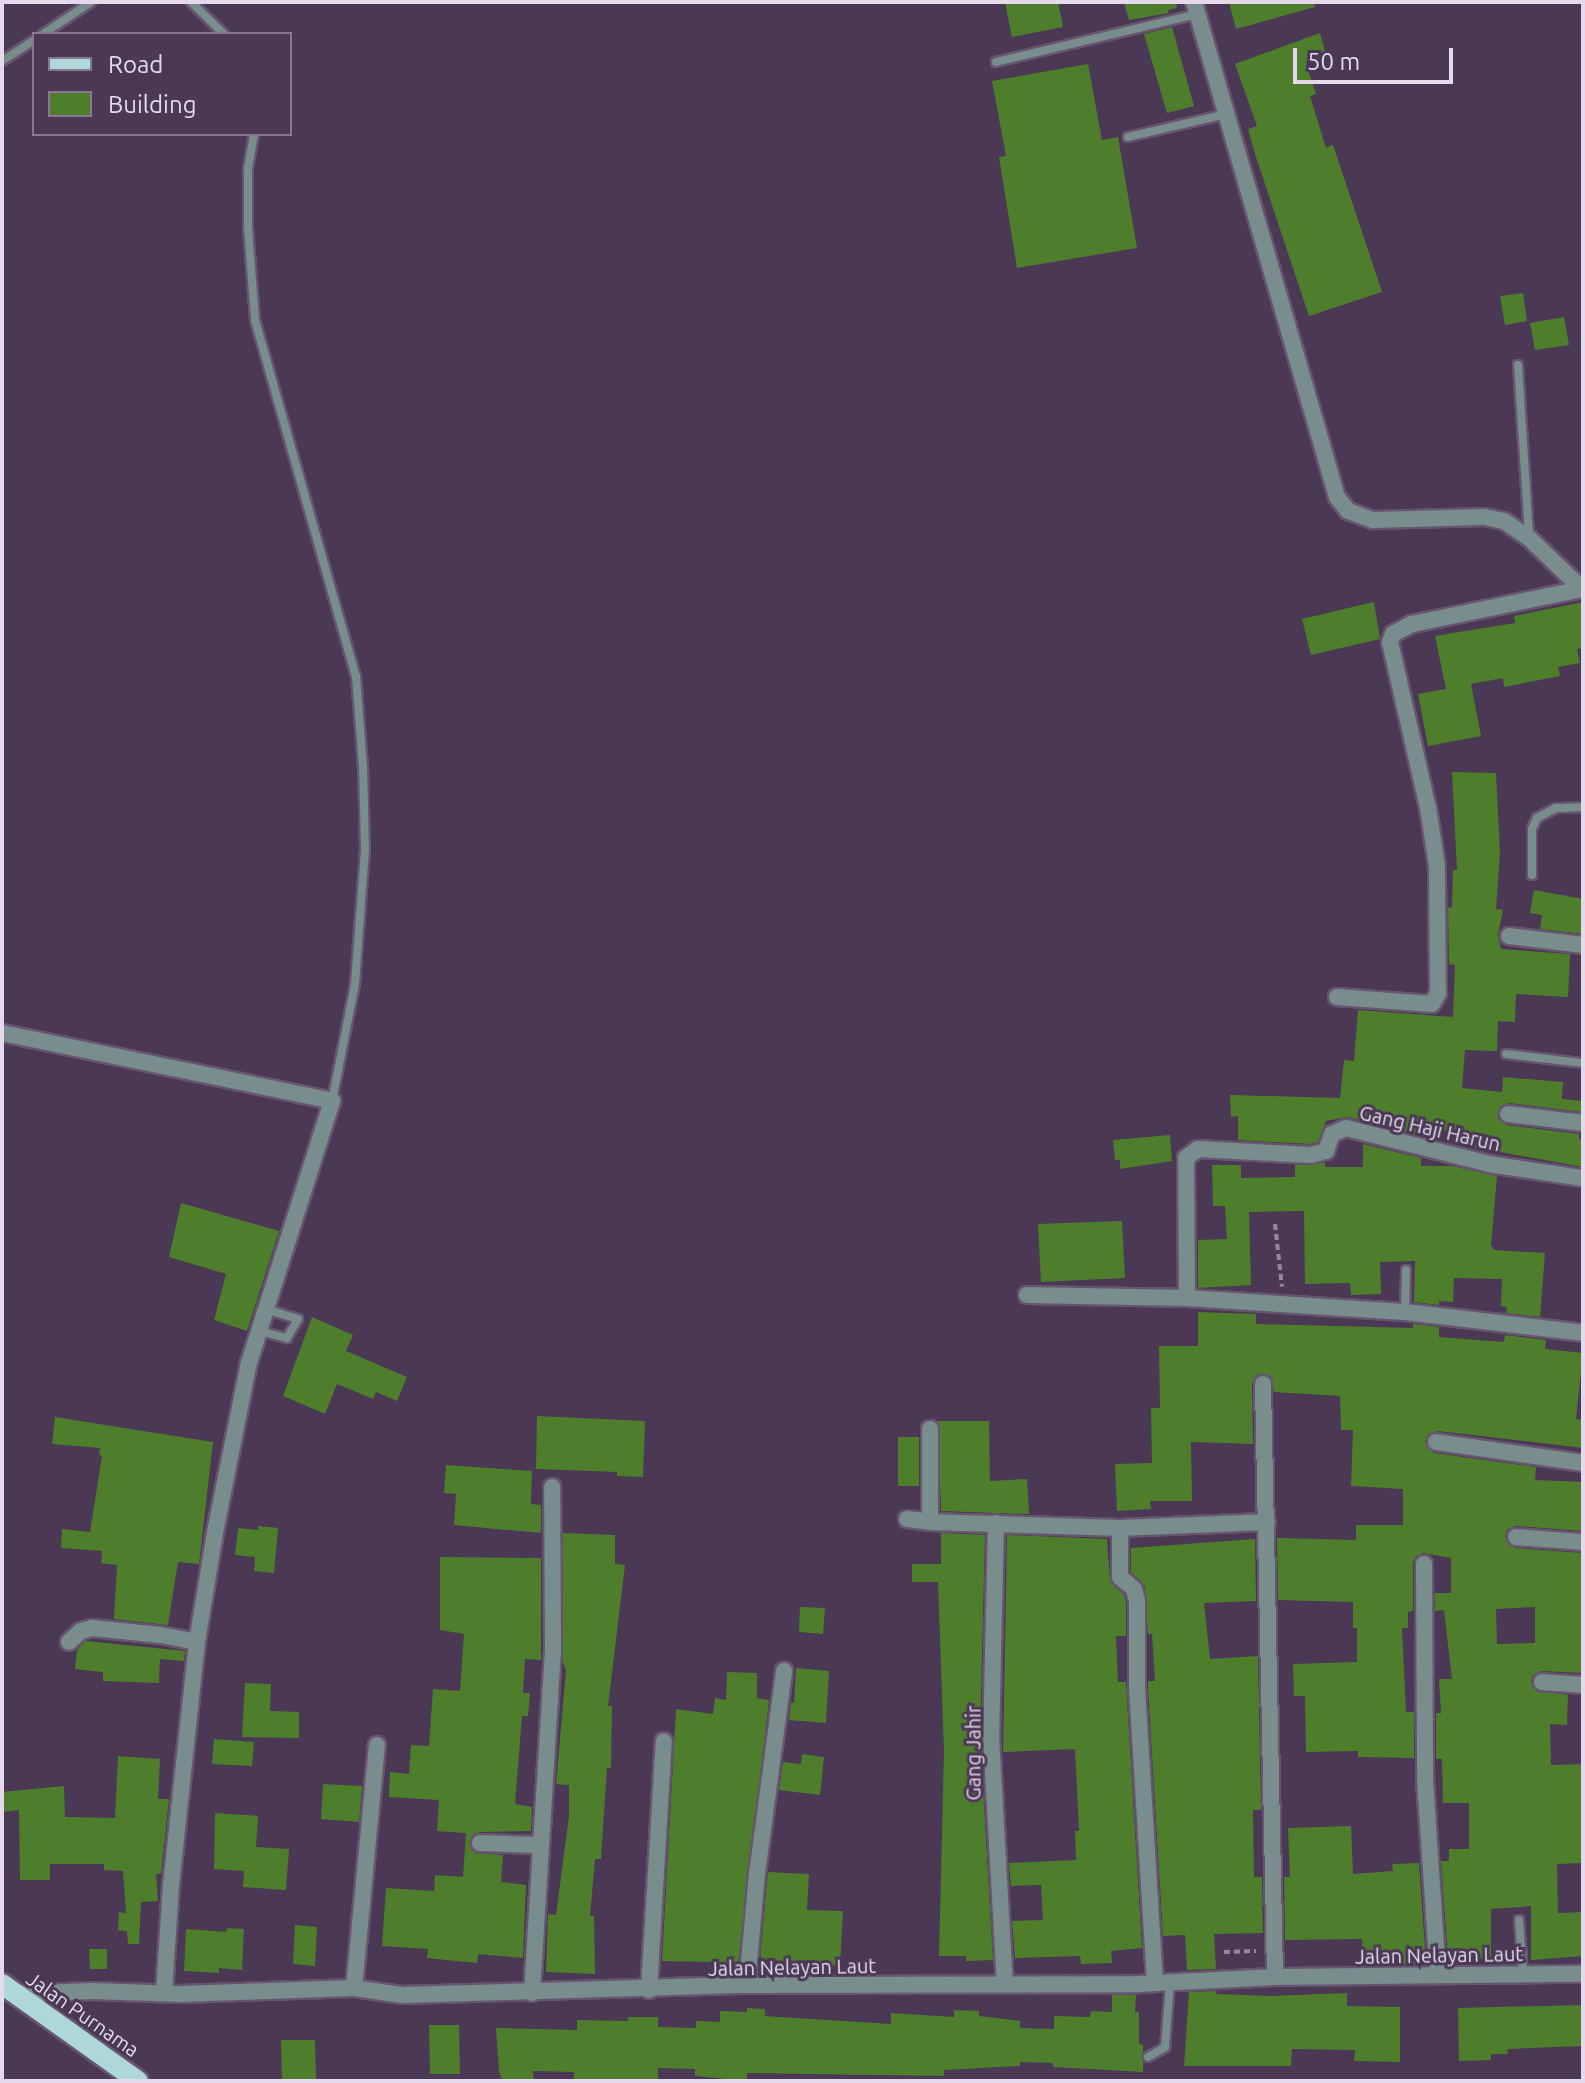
<!DOCTYPE html>
<style>
body{margin:0}
#map{position:relative;width:1585px;height:2083px;overflow:hidden;background:#4b3855;font-family:Ubuntu,sans-serif}
div>[style]{position:absolute}
.building>*{inset:0;background:#4e7e2b}
.path>*{height:4px;margin-top:-2px;transform-origin:0;background:repeating-linear-gradient(90deg,#96869e 0 6px,transparent 0 10px)}
.roads{filter:drop-shadow(2px 0 #675570) drop-shadow(-2px 0 #675570) drop-shadow(0 2px #675570) drop-shadow(0 -2px #675570)}
.service>*{height:8px;margin:-4px;padding:0 4px;transform-origin:4px;border-radius:4px;background:#788d8c}
.minor>*{height:16px;margin:-8px;padding:0 8px;transform-origin:8px;border-radius:8px;background:#788d8c}
.primary>*{height:20px;margin:-10px;padding:0 10px;transform-origin:10px;border-radius:10px;background:#add8d7}
span{translate:-50% -50%;white-space:nowrap;text-align:center;line-height:1.15;-webkit-text-stroke:6px #4b3855;paint-order:stroke}
.street-label{font-size:20px;color:#e5d9eb}
.frame{position:absolute;inset:0;border:4px solid #e5d9eb;pointer-events:none}
.legend{position:absolute;left:32px;top:32px;width:260px;height:104px;box-sizing:border-box;background:#4b3855;border:2px solid #897891;margin:0;padding:10px 14px;list-style:none;font-size:24px;color:#e5d9eb}
.legend li{display:flex;align-items:center;gap:16px;height:40px}
.legend b{width:40px;border:2px solid #897891}
.scale{position:absolute;left:1293px;top:48px;width:160px;height:36px;box-sizing:border-box;border:4px solid #e5d9eb;border-top:0;padding-left:10px;font-size:24px;line-height:28px;white-space:nowrap;color:#e5d9eb;-webkit-text-stroke:6px #4b3855;paint-order:stroke}
</style>
<div id="map">
<div class="building">
<div style="clip-path:polygon(1005px 2px,1058px 2px,1063px 27px,1012px 37px)"></div>
<div style="clip-path:polygon(1124px 2px,1176px 2px,1177px 8px,1168px 10px,1169px 13px,1129px 20px)"></div>
<div style="clip-path:polygon(1229px 2px,1314px 2px,1315px 7px,1236px 29px)"></div>
<div style="clip-path:polygon(1172px 27px,1194px 106px,1167px 113px,1144px 34px)"></div>
<div style="clip-path:polygon(1320px 33px,1327px 58px,1306px 64px,1316px 94px,1310px 96px,1326px 148px,1333px 145px,1382px 292px,1309px 316px,1255px 154px,1248px 129px,1257px 126px,1235px 64px)"></div>
<div style="clip-path:polygon(1088px 64px,1102px 140px,1118px 137px,1137px 248px,1017px 268px,999px 157px,1006px 156px,992px 81px)"></div>
<div style="clip-path:polygon(1523px 293px,1527px 321px,1505px 325px,1500px 296px)"></div>
<div style="clip-path:polygon(1564px 317px,1569px 345px,1535px 350px,1530px 323px)"></div>
<div style="clip-path:polygon(1374px 602px,1380px 639px,1311px 655px,1302px 619px)"></div>
<div style="clip-path:polygon(1583px 602px,1583px 648px,1577px 649px,1580px 663px,1558px 667px,1560px 676px,1504px 687px,1503px 678px,1471px 684px,1481px 736px,1428px 746px,1418px 694px,1446px 689px,1435px 636px,1515px 623px,1514px 616px)"></div>
<div style="clip-path:polygon(1452px 772px,1496px 773px,1500px 853px,1496px 909px,1503px 910px,1498px 935px,1501px 949px,1570px 954px,1568px 997px,1516px 994px,1515px 1022px,1498px 1021px,1497px 1051px,1465px 1050px,1462px 1088px,1502px 1092px,1503px 1077px,1563px 1082px,1562px 1099px,1583px 1101px,1582px 1112px,1509px 1103px,1500px 1107px,1498px 1118px,1507px 1125px,1579px 1134px,1579px 1139px,1583px 1140px,1583px 1167px,1456px 1144px,1457px 1132px,1423px 1128px,1423px 1136px,1348px 1117px,1326px 1121px,1318px 1142px,1310px 1144px,1238px 1140px,1238px 1116px,1231px 1117px,1230px 1095px,1340px 1098px,1344px 1060px,1354px 1061px,1358px 1010px,1453px 1017px,1455px 965px,1449px 964px,1448px 907px,1452px 908px,1453px 870px,1457px 870px)"></div>
<div style="clip-path:polygon(1534px 890px,1583px 899px,1583px 934px,1540px 929px,1542px 915px,1530px 913px)"></div>
<div style="clip-path:polygon(1170px 1135px,1172px 1161px,1120px 1169px,1120px 1160px,1115px 1160px,1113px 1140px)"></div>
<div style="clip-path:polygon(1363px 1144px,1421px 1158px,1421px 1166px,1452px 1166px,1497px 1176px,1491px 1245px,1494px 1250px,1545px 1253px,1540px 1317px,1506px 1313px,1507px 1307px,1501px 1306px,1502px 1279px,1454px 1278px,1453px 1302px,1439px 1301px,1439px 1305px,1414px 1302px,1415px 1261px,1380px 1262px,1381px 1294px,1351px 1295px,1350px 1283px,1305px 1284px,1304px 1211px,1249px 1212px,1251px 1285px,1198px 1288px,1198px 1240px,1227px 1239px,1225px 1206px,1213px 1206px,1212px 1165px,1241px 1165px,1241px 1178px,1295px 1177px,1295px 1165px,1325px 1163px,1325px 1167px,1363px 1167px)"></div>
<div style="clip-path:polygon(181px 1203px,279px 1231px,247px 1331px,214px 1320px,226px 1274px,169px 1257px)"></div>
<div style="clip-path:polygon(1122px 1221px,1125px 1278px,1041px 1282px,1038px 1224px)"></div>
<div style="clip-path:polygon(evenodd,1198px 1312px,1256px 1314px,1256px 1324px,1413px 1328px,1413px 1324px,1439px 1327px,1439px 1337px,1504px 1342px,1505px 1335px,1546px 1340px,1545px 1349px,1583px 1353px,1576px 1419px,1583px 1420px,1583px 1448px,1438px 1431px,1428px 1435px,1425px 1441px,1434px 1453px,1536px 1467px,1535px 1480px,1583px 1482px,1583px 1531px,1516px 1526px,1507px 1530px,1505px 1537px,1515px 1548px,1583px 1553px,1583px 1673px,1542px 1671px,1533px 1675px,1531px 1682px,1537px 1691px,1568px 1695px,1567px 1725px,1550px 1724px,1551px 1765px,1583px 1764px,1583px 1863px,1557px 1864px,1558px 1913px,1583px 1912px,1583px 1956px,1531px 1960px,1531px 1906px,1491px 1909px,1491px 1959px,1448px 1958px,1441px 1861px,1449px 1861px,1449px 1849px,1469px 1849px,1469px 1803px,1443px 1803px,1442px 1759px,1436px 1759px,1436px 1713px,1441px 1713px,1439px 1679px,1452px 1679px,1444px 1610px,1435px 1611px,1435px 1593px,1451px 1593px,1451px 1558px,1423px 1553px,1415px 1557px,1413px 1563px,1413px 1611px,1408px 1612px,1408px 1628px,1402px 1628px,1406px 1712px,1414px 1712px,1414px 1758px,1358px 1757px,1358px 1751px,1306px 1752px,1305px 1696px,1294px 1696px,1293px 1664px,1357px 1662px,1357px 1628px,1353px 1628px,1353px 1602px,1278px 1600px,1277px 1538px,1356px 1540px,1356px 1525px,1403px 1525px,1403px 1489px,1351px 1486px,1353px 1430px,1341px 1430px,1340px 1396px,1274px 1392px,1272px 1378px,1258px 1374px,1252px 1384px,1253px 1444px,1191px 1442px,1192px 1501px,1150px 1501px,1151px 1509px,1117px 1511px,1115px 1464px,1152px 1463px,1151px 1408px,1160px 1408px,1159px 1346px,1198px 1346px,1198px 1312px,1535px 1607px,1535px 1643px,1497px 1644px,1496px 1609px,1535px 1607px)"></div>
<div style="clip-path:polygon(312px 1317px,353px 1335px,346px 1351px,407px 1377px,397px 1401px,376px 1392px,373px 1399px,337px 1384px,325px 1414px,283px 1396px)"></div>
<div style="clip-path:polygon(537px 1416px,645px 1421px,643px 1477px,617px 1476px,617px 1472px,536px 1469px)"></div>
<div style="clip-path:polygon(55px 1417px,213px 1442px,199px 1564px,178px 1562px,168px 1625px,114px 1619px,117px 1565px,101px 1563px,102px 1551px,61px 1548px,62px 1529px,90px 1532px,102px 1456px,99px 1455px,100px 1448px,52px 1444px)"></div>
<div style="clip-path:polygon(938px 1421px,989px 1421px,990px 1481px,1027px 1479px,1029px 1514px,941px 1511px)"></div>
<div style="clip-path:polygon(898px 1437px,919px 1437px,919px 1486px,898px 1486px)"></div>
<div style="clip-path:polygon(446px 1465px,532px 1471px,531px 1504px,541px 1505px,541px 1533px,454px 1525px,456px 1494px,444px 1493px)"></div>
<div style="clip-path:polygon(258px 1526px,278px 1528px,274px 1573px,254px 1571px,255px 1557px,235px 1555px,238px 1528px,258px 1530px)"></div>
<div style="clip-path:polygon(563px 1533px,615px 1535px,615px 1564px,625px 1565px,608px 1706px,612px 1706px,611px 1768px,607px 1768px,601px 1859px,595px 1859px,590px 1916px,594px 1916px,595px 1974px,546px 1972px,548px 1914px,556px 1915px,569px 1816px,569px 1785px,556px 1784px,566px 1671px,563px 1662px)"></div>
<div style="clip-path:polygon(941px 1533px,985px 1535px,980px 1736px,993px 1960px,966px 1961px,966px 1956px,939px 1956px,944px 1751px,938px 1582px,912px 1582px,912px 1564px,941px 1564px)"></div>
<div style="clip-path:polygon(1007px 1535px,1107px 1539px,1110px 1581px,1124px 1595px,1126px 1602px,1126px 1636px,1116px 1636px,1118px 1682px,1126px 1682px,1142px 1948px,1111px 1951px,1112px 1963px,1081px 1964px,1080px 1956px,1015px 1958px,1012px 1921px,1043px 1920px,1041px 1885px,1011px 1886px,1009px 1863px,1076px 1860px,1075px 1831px,1079px 1831px,1075px 1749px,1003px 1752px)"></div>
<div style="clip-path:polygon(1255px 1539px,1256px 1601px,1204px 1603px,1210px 1659px,1258px 1656px,1261px 1810px,1253px 1810px,1254px 1877px,1262px 1877px,1263px 1933px,1214px 1934px,1216px 1969px,1187px 1970px,1185px 1935px,1163px 1936px,1148px 1688px,1148px 1681px,1155px 1681px,1152px 1634px,1148px 1634px,1145px 1586px,1131px 1572px,1131px 1548px)"></div>
<div style="clip-path:polygon(440px 1557px,541px 1558px,541px 1660px,525px 1659px,523px 1693px,530px 1693px,528px 1716px,522px 1716px,515px 1804px,532px 1807px,531px 1831px,480px 1832px,469px 1842px,475px 1853px,503px 1855px,501px 1882px,526px 1885px,523px 1958px,478px 1954px,477px 1963px,427px 1958px,428px 1949px,382px 1946px,386px 1888px,434px 1891px,435px 1875px,463px 1877px,466px 1833px,437px 1831px,439px 1800px,389px 1797px,390px 1772px,409px 1774px,411px 1745px,429px 1746px,433px 1689px,460px 1691px,464px 1634px,440px 1630px)"></div>
<div style="clip-path:polygon(800px 1607px,825px 1608px,823px 1634px,799px 1632px)"></div>
<div style="clip-path:polygon(86px 1641px,185px 1651px,184px 1661px,160px 1659px,159px 1683px,103px 1681px,103px 1672px,75px 1669px,77px 1650px)"></div>
<div style="clip-path:polygon(796px 1668px,829px 1671px,826px 1723px,789px 1720px,791px 1702px,794px 1703px)"></div>
<div style="clip-path:polygon(727px 1672px,757px 1673px,757px 1698px,769px 1700px,737px 1973px,712px 1970px,713px 1962px,662px 1961px,676px 1709px,713px 1714px,715px 1698px,726px 1700px)"></div>
<div style="clip-path:polygon(245px 1683px,271px 1684px,270px 1711px,299px 1712px,299px 1738px,242px 1737px)"></div>
<div style="clip-path:polygon(214px 1739px,254px 1742px,252px 1766px,212px 1764px)"></div>
<div style="clip-path:polygon(802px 1754px,824px 1757px,820px 1795px,779px 1790px,783px 1762px,801px 1764px)"></div>
<div style="clip-path:polygon(118px 1756px,160px 1759px,158px 1799px,169px 1799px,161px 1874px,156px 1874px,158px 1901px,141px 1902px,139px 1944px,128px 1944px,127px 1931px,118px 1930px,119px 1912px,126px 1913px,123px 1871px,104px 1870px,104px 1864px,50px 1864px,50px 1880px,20px 1880px,19px 1810px,2px 1812px,2px 1792px,64px 1786px,65px 1817px,115px 1818px)"></div>
<div style="clip-path:polygon(323px 1784px,362px 1786px,359px 1822px,321px 1819px)"></div>
<div style="clip-path:polygon(215px 1813px,258px 1816px,256px 1847px,289px 1849px,286px 1890px,243px 1887px,244px 1871px,214px 1869px)"></div>
<div style="clip-path:polygon(1351px 1826px,1353px 1874px,1393px 1871px,1392px 1864px,1419px 1863px,1426px 1963px,1400px 1965px,1399px 1956px,1363px 1959px,1362px 1939px,1285px 1940px,1284px 1877px,1290px 1877px,1288px 1828px)"></div>
<div style="clip-path:polygon(768px 1872px,809px 1874px,807px 1910px,843px 1911px,840px 1966px,760px 1959px)"></div>
<div style="clip-path:polygon(295px 1925px,317px 1927px,315px 1966px,293px 1964px)"></div>
<div style="clip-path:polygon(227px 1928px,244px 1929px,242px 1970px,219px 1968px,219px 1973px,184px 1971px,186px 1929px,226px 1932px)"></div>
<div style="clip-path:polygon(89px 1949px,107px 1949px,107px 1969px,90px 1969px)"></div>
<div style="clip-path:polygon(1217px 1991px,1216px 1994px,1271px 1996px,1347px 1993px,1347px 2006px,1400px 2007px,1400px 2062px,1354px 2061px,1355px 2050px,1292px 2049px,1291px 2066px,1184px 2066px,1189px 1992px)"></div>
<div style="clip-path:polygon(1112px 1995px,1136px 1995px,1135px 2012px,1139px 2012px,1139px 2044px,1143px 2045px,1143px 2072px,1053px 2067px,1053px 2063px,1020px 2062px,1020px 2066px,944px 2070px,944px 2076px,747px 2073px,747px 2081px,695px 2076px,695px 2069px,658px 2068px,658px 2081px,574px 2081px,574px 2072px,533px 2071px,534px 2081px,502px 2081px,499px 2071px,496px 2028px,577px 2030px,577px 2020px,628px 2021px,628px 2017px,658px 2017px,658px 2027px,696px 2028px,696px 2021px,720px 2022px,720px 2011px,747px 2012px,747px 2008px,765px 2009px,765px 2016px,891px 2024px,891px 2013px,954px 2017px,954px 2010px,979px 2011px,979px 2016px,1020px 2021px,1020px 2028px,1054px 2029px,1054px 2016px,1090px 2017px,1091px 2011px,1112px 2012px)"></div>
<div style="clip-path:polygon(1583px 2005px,1583px 2046px,1507px 2049px,1508px 2054px,1491px 2054px,1491px 2060px,1459px 2061px,1458px 2008px)"></div>
<div style="clip-path:polygon(429px 2025px,459px 2025px,460px 2074px,430px 2074px)"></div>
<div style="clip-path:polygon(281px 2040px,315px 2040px,316px 2079px,282px 2079px)"></div>
</div>
<div class="path">
<div style="left:1275px;top:1224px;width:63px;rotate:83.7deg"></div>
<div style="left:1224px;top:1952px;width:32px;rotate:-2deg"></div>
</div>
<div class="roads">
<div class="service">
<div style="left:191px;top:2px;width:46px;rotate:44.1deg"></div>
<div style="left:43px;top:34px;width:58px;rotate:-33.7deg"></div>
<div style="left:2px;top:61px;width:38px;rotate:-33deg"></div>
<div style="left:996px;top:62px;width:207px;rotate:-13.4deg"></div>
<div style="left:254px;top:134px;width:36px;rotate:100deg"></div>
<div style="left:248px;top:169px;width:59px;rotate:90deg"></div>
<div style="left:248px;top:228px;width:92px;rotate:85.6deg"></div>
<div style="left:255px;top:320px;width:370px;rotate:74.2deg"></div>
<div style="left:356px;top:676px;width:90px;rotate:85.6deg"></div>
<div style="left:363px;top:766px;width:84px;rotate:88.6deg"></div>
<div style="left:365px;top:850px;width:134px;rotate:94.3deg"></div>
<div style="left:355px;top:984px;width:119px;rotate:101.1deg"></div>
<div style="left:1128px;top:137px;width:101px;rotate:-13.2deg"></div>
<div style="left:1518px;top:365px;width:172px;rotate:86.3deg"></div>
<div style="left:1532px;top:875px;width:46px;rotate:-90deg"></div>
<div style="left:1532px;top:829px;width:12px;rotate:-66deg"></div>
<div style="left:1537px;top:818px;width:21px;rotate:-28deg"></div>
<div style="left:1556px;top:808px;width:27px;rotate:-2deg"></div>
<div style="left:1506px;top:1054px;width:78px;rotate:6.7deg"></div>
<div style="left:1405px;top:1311px;width:41px;rotate:-88.6deg"></div>
<div style="left:260px;top:1331px;width:28px;rotate:15deg"></div>
<div style="left:287px;top:1338px;width:22px;rotate:-60deg"></div>
<div style="left:298px;top:1319px;width:34px;rotate:-163deg"></div>
<div style="left:1519px;top:1920px;width:54px;rotate:85.8deg"></div>
<div style="left:1148px;top:2057px;width:20px;rotate:-30deg"></div>
<div style="left:1165px;top:2047px;width:63px;rotate:-85.5deg"></div>
</div>
<div class="minor">
<div style="left:1194px;top:2px;width:515px;rotate:73.89deg"></div>
<div style="left:1337px;top:497px;width:18px;rotate:52deg"></div>
<div style="left:1348px;top:511px;width:27px;rotate:20deg"></div>
<div style="left:1373px;top:520px;width:111px;rotate:-1.5deg"></div>
<div style="left:1484px;top:517px;width:20px;rotate:11deg"></div>
<div style="left:1504px;top:521px;width:30px;rotate:34deg"></div>
<div style="left:1529px;top:538px;width:74px;rotate:43.9deg"></div>
<div style="left:1509px;top:936px;width:75px;rotate:6.9deg"></div>
<div style="left:1337px;top:997px;width:95px;rotate:4.2deg"></div>
<div style="left:1432px;top:1004px;width:13px;rotate:-61deg"></div>
<div style="left:1438px;top:993px;width:127px;rotate:-90.5deg"></div>
<div style="left:1437px;top:866px;width:59px;rotate:-98.8deg"></div>
<div style="left:1428px;top:808px;width:170px;rotate:-102.9deg"></div>
<div style="left:1390px;top:642px;width:9px;rotate:-69deg"></div>
<div style="left:1393px;top:634px;width:21px;rotate:-28deg"></div>
<div style="left:1412px;top:624px;width:175px;rotate:-11.6deg"></div>
<div style="left:2px;top:1033px;width:337px;rotate:11.6deg"></div>
<div style="left:332px;top:1101px;width:274px;rotate:107.6deg"></div>
<div style="left:249px;top:1362px;width:168px;rotate:101.3deg"></div>
<div style="left:216px;top:1527px;width:117px;rotate:99.4deg"></div>
<div style="left:197px;top:1642px;width:244px;rotate:96.1deg"></div>
<div style="left:171px;top:1885px;width:107px;rotate:93.7deg"></div>
<div style="left:1508px;top:1114px;width:76px;rotate:6.8deg"></div>
<div style="left:1027px;top:1295px;width:160px;rotate:1.1deg"></div>
<div style="left:1187px;top:1298px;width:218px;rotate:3.7deg"></div>
<div style="left:1405px;top:1312px;width:179px;rotate:6.7deg"></div>
<div style="left:1187px;top:1298px;width:140px;rotate:-90.4deg"></div>
<div style="left:1186px;top:1158px;width:15px;rotate:-37deg"></div>
<div style="left:1198px;top:1149px;width:113px;rotate:3deg"></div>
<div style="left:1311px;top:1155px;width:16px;rotate:-15deg"></div>
<div style="left:1326px;top:1151px;width:18px;rotate:-71deg"></div>
<div style="left:1332px;top:1134px;width:15px;rotate:-23deg"></div>
<div style="left:1346px;top:1128px;width:147px;rotate:14.1deg"></div>
<div style="left:1489px;top:1164px;width:95px;rotate:8.5deg"></div>
<div style="left:1263px;top:1384px;width:593px;rotate:88.84deg"></div>
<div style="left:1436px;top:1442px;width:148px;rotate:8.1deg"></div>
<div style="left:907px;top:1519px;width:23px;rotate:7deg"></div>
<div style="left:930px;top:1522px;width:93px;rotate:-90deg"></div>
<div style="left:930px;top:1522px;width:190px;rotate:1.8deg"></div>
<div style="left:1120px;top:1528px;width:147px;rotate:-2.3deg"></div>
<div style="left:996px;top:1523px;width:213px;rotate:91.3deg"></div>
<div style="left:991px;top:1736px;width:247px;rotate:86.8deg"></div>
<div style="left:1120px;top:1528px;width:49px;rotate:90deg"></div>
<div style="left:1120px;top:1577px;width:18px;rotate:41deg"></div>
<div style="left:1134px;top:1589px;width:12px;rotate:76deg"></div>
<div style="left:1137px;top:1601px;width:87px;rotate:90deg"></div>
<div style="left:1137px;top:1688px;width:294px;rotate:86.5deg"></div>
<div style="left:1516px;top:1537px;width:67px;rotate:4.3deg"></div>
<div style="left:1424px;top:1564px;width:216px;rotate:89.7deg"></div>
<div style="left:1425px;top:1780px;width:195px;rotate:86.2deg"></div>
<div style="left:69px;top:1642px;width:16px;rotate:-43deg"></div>
<div style="left:81px;top:1631px;width:11px;rotate:-15deg"></div>
<div style="left:92px;top:1628px;width:69px;rotate:5.8deg"></div>
<div style="left:161px;top:1635px;width:37px;rotate:11deg"></div>
<div style="left:1542px;top:1682px;width:41px;rotate:4.2deg"></div>
<div style="left:480px;top:1843px;width:58px;rotate:2deg"></div>
<div style="left:747px;top:1985px;width:111px;rotate:-84.9deg"></div>
<div style="left:757px;top:1874px;width:205px;rotate:-82.4deg"></div>
<div style="left:354px;top:1988px;width:244px;rotate:-84.6deg"></div>
<div style="left:649px;top:1990px;width:249px;rotate:-86.6deg"></div>
<div style="left:532px;top:1993px;width:342px;rotate:-86.5deg"></div>
<div style="left:553px;top:1652px;width:165px;rotate:-90.3deg"></div>
<div style="left:12px;top:1994px;width:80px;rotate:-2.1deg"></div>
<div style="left:92px;top:1991px;width:89px;rotate:1.9deg"></div>
<div style="left:181px;top:1994px;width:173px;rotate:-2deg"></div>
<div style="left:354px;top:1988px;width:49px;rotate:8.3deg"></div>
<div style="left:402px;top:1995px;width:345px;rotate:-1.7deg"></div>
<div style="left:747px;top:1985px;width:391px;rotate:-0.1deg"></div>
<div style="left:1138px;top:1984px;width:137px;rotate:-2.9deg"></div>
<div style="left:1275px;top:1977px;width:308px;rotate:-0.6deg"></div>
</div>
<div class="primary">
<div style="left:2px;top:1984px;width:167px;rotate:35.5deg"></div>
</div>
</div>
<div class="street-label">
<span style="left:1430px;top:1128px;rotate:13deg">Gang Haji Harun</span>
<span style="left:973px;top:1753px;rotate:-90deg">Gang Jahir</span>
<span style="left:1439px;top:1955px;rotate:-1deg">Jalan Nelayan Laut</span>
<span style="left:792px;top:1967px;rotate:-1deg">Jalan Nelayan Laut</span>
<span style="left:83px;top:2014px;rotate:35deg">Jalan Purnama</span>
</div>
<div class="frame"></div>
<ul class="legend">
<li><b style="height:10px;background:#add8d7"></b>Road</li>
<li><b style="height:22px;background:#4e7e2b"></b>Building</li>
</ul>
<div class="scale">50 m</div>
</div>
